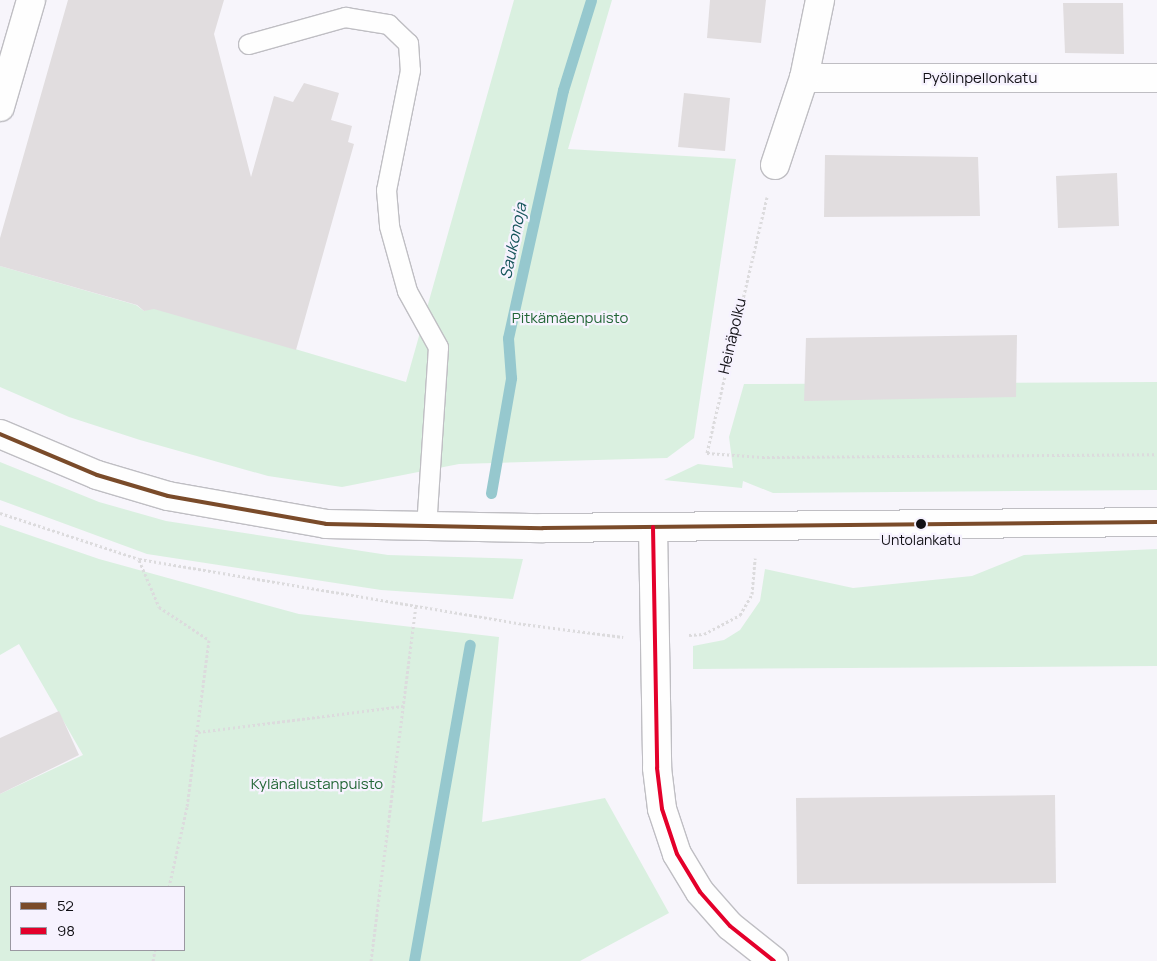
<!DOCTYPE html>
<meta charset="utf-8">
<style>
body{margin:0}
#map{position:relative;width:1157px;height:961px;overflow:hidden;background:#f7f5fb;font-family:Manrope,sans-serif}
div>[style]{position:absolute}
.green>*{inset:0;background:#daf0e0}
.stream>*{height:11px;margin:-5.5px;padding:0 5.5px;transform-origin:5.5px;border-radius:5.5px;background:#96c8ce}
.building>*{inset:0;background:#e1dddf}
.path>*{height:3px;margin-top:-1.5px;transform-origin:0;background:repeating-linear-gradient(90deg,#dcdbdd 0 2.5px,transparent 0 5px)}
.roads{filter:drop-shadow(1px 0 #bfbec3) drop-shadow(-1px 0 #bfbec3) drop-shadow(0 1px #bfbec3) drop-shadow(0 -1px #bfbec3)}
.service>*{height:19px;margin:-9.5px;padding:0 9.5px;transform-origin:9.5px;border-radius:9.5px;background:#fefefe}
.minor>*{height:28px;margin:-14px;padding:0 14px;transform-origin:14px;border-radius:14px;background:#fefefe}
.tertiary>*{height:28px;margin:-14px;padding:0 14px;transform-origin:14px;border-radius:14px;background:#fefefe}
.bus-1>*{height:4px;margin:-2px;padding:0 2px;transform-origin:2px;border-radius:2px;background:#7a4b2a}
.bus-2>*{height:4px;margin:-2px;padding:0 2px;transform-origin:2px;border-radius:2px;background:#e4002b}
.dots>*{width:14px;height:14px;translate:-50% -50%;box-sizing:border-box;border:2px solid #f6f2fe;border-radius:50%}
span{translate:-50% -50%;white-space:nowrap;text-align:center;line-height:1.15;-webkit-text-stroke:4.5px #f6f2fe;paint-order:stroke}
.bus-label{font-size:14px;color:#111015}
.street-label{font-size:15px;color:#111015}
.park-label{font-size:15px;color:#226636}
.water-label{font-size:16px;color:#16555a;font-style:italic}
.legend{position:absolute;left:10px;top:886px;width:175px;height:65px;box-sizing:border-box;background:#f6f2fe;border:1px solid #9a98a1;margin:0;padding:6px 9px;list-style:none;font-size:15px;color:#111015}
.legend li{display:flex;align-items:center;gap:10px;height:25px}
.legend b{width:25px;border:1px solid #9a98a1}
</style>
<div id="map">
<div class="green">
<div style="clip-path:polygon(514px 0,612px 0,568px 149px,736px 159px,694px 438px,667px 458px,459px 464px,342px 487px,268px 476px,140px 440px,69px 417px,0 387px,0 266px,136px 305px,144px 311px,154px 307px,406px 382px)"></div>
<div style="clip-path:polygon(1157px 382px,1157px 490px,773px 493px,743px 481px,742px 488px,664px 480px,698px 464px,733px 468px,729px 437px,744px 384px)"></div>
<div style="clip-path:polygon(0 462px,99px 502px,166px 521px,388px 555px,523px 559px,513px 599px,381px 590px,147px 554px,0 500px)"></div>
<div style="clip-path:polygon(evenodd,0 525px,99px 559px,299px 614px,499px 637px,482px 822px,605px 798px,669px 913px,580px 961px,0 961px,0 794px,83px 755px,19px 644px,0 655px,0 525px,11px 887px,184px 887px,184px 950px,11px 950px,11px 887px)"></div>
<div style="clip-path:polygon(1157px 549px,1157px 666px,693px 669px,693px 646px,724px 640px,740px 630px,760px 601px,765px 569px,853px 588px,972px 576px,1024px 555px)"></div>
</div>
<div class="stream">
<div style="left:491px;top:493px;width:117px;rotate:-80.1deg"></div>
<div style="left:511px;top:378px;width:40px;rotate:-94.3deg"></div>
<div style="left:508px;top:338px;width:254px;rotate:-77.5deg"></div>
<div style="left:563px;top:90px;width:94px;rotate:-72.7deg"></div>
<div style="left:414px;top:961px;width:321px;rotate:-80deg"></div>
</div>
<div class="building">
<div style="clip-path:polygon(68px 0,224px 0,214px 34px,251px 177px,274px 96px,293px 102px,304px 83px,339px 93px,331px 120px,352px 126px,348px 142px,354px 144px,296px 350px,154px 309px,144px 311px,137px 305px,0 266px,0 238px)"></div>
<div style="clip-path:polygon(710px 0,766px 0,761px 43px,707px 38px)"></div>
<div style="clip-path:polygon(1063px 3px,1123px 3px,1124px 54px,1065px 53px)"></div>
<div style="clip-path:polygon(684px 93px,730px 98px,725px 151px,678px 147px)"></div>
<div style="clip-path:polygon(825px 155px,978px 157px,980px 216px,824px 217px)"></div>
<div style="clip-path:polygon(1117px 173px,1119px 226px,1058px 228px,1056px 176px)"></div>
<div style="clip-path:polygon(1017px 335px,1016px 397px,804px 401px,806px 338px)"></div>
<div style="clip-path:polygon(59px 711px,79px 755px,0 794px,0 738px)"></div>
<div style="clip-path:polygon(1055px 795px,1056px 883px,797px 884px,796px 798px)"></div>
</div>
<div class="path">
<div style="left:767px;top:197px;width:263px;rotate:103.2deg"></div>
<div style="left:707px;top:453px;width:55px;rotate:4.2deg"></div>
<div style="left:762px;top:457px;width:395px;rotate:-0.4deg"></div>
<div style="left:0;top:513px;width:146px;rotate:18.3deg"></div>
<div style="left:139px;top:559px;width:389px;rotate:9.6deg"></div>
<div style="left:523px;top:624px;width:101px;rotate:7.4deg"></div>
<div style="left:139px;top:560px;width:51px;rotate:66.9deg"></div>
<div style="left:159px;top:607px;width:60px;rotate:33.4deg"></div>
<div style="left:209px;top:640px;width:168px;rotate:97.5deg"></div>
<div style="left:187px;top:807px;width:82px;rotate:102.7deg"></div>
<div style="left:689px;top:635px;width:15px;rotate:-4deg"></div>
<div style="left:704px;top:634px;width:41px;rotate:-27.8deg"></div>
<div style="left:740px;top:615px;width:24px;rotate:-60deg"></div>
<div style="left:752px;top:594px;width:36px;rotate:-85deg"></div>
<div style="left:198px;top:732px;width:207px;rotate:-7.2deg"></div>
<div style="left:153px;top:961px;width:11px;rotate:-80deg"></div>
<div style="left:371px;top:961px;width:358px;rotate:-82.8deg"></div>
</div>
<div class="roads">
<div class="service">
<div style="left:248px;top:44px;width:101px;rotate:-15.6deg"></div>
<div style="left:345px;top:17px;width:44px;rotate:9.2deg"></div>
<div style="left:388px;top:24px;width:28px;rotate:44deg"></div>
<div style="left:408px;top:43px;width:27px;rotate:86deg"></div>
<div style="left:410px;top:70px;width:122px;rotate:101.3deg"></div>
<div style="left:386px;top:190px;width:36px;rotate:85deg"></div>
<div style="left:389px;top:226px;width:67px;rotate:74.5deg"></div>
<div style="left:407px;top:291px;width:64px;rotate:61deg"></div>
<div style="left:438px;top:347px;width:181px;rotate:93.8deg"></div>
</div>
<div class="minor">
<div style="left:804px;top:78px;width:353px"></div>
<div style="left:0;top:107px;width:111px;rotate:-73.8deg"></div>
<div style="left:775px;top:165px;width:92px;rotate:-71.6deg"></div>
<div style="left:804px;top:78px;width:80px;rotate:-78.4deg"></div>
<div style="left:653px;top:527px;width:241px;rotate:89deg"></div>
<div style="left:657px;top:768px;width:41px;rotate:83deg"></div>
<div style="left:662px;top:809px;width:47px;rotate:71.6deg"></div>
<div style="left:677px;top:854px;width:44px;rotate:58.8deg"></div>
<div style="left:700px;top:892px;width:45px;rotate:48.6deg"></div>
<div style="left:730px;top:926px;width:56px;rotate:38.5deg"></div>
</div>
<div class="tertiary">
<div style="left:0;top:434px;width:105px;rotate:22.9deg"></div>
<div style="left:97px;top:475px;width:74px;rotate:16.5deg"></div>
<div style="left:168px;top:496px;width:160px;rotate:10deg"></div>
<div style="left:326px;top:524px;width:217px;rotate:1.1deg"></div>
<div style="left:543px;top:528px;width:614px;rotate:-0.56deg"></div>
</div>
</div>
<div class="bus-1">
<div style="left:0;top:434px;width:105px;rotate:22.9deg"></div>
<div style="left:97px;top:475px;width:74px;rotate:16.5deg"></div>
<div style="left:168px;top:496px;width:160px;rotate:10deg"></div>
<div style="left:326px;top:524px;width:217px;rotate:1.1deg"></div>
<div style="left:543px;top:528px;width:614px;rotate:-0.56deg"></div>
</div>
<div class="bus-2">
<div style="left:653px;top:527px;width:241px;rotate:89deg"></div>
<div style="left:657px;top:768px;width:41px;rotate:83deg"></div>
<div style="left:662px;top:809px;width:47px;rotate:71.6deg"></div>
<div style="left:677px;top:854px;width:44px;rotate:58.8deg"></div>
<div style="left:700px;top:892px;width:45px;rotate:48.6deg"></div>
<div style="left:730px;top:926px;width:56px;rotate:38.5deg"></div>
</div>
<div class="dots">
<div style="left:921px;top:524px;background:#111015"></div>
</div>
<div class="bus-label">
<span style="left:921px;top:540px">Untolankatu</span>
</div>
<div class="street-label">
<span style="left:980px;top:78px">Pyölinpellonkatu</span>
<span style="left:732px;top:336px;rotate:-77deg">Heinäpolku</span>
</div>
<div class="park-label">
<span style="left:570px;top:318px">Pitkämäenpuisto</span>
<span style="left:317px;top:784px">Kylänalustanpuisto</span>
</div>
<div class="water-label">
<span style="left:513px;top:241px;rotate:-78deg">Saukonoja</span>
</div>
<ul class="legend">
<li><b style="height:6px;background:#7a4b2a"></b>52</li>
<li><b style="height:6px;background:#e4002b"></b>98</li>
</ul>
</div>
